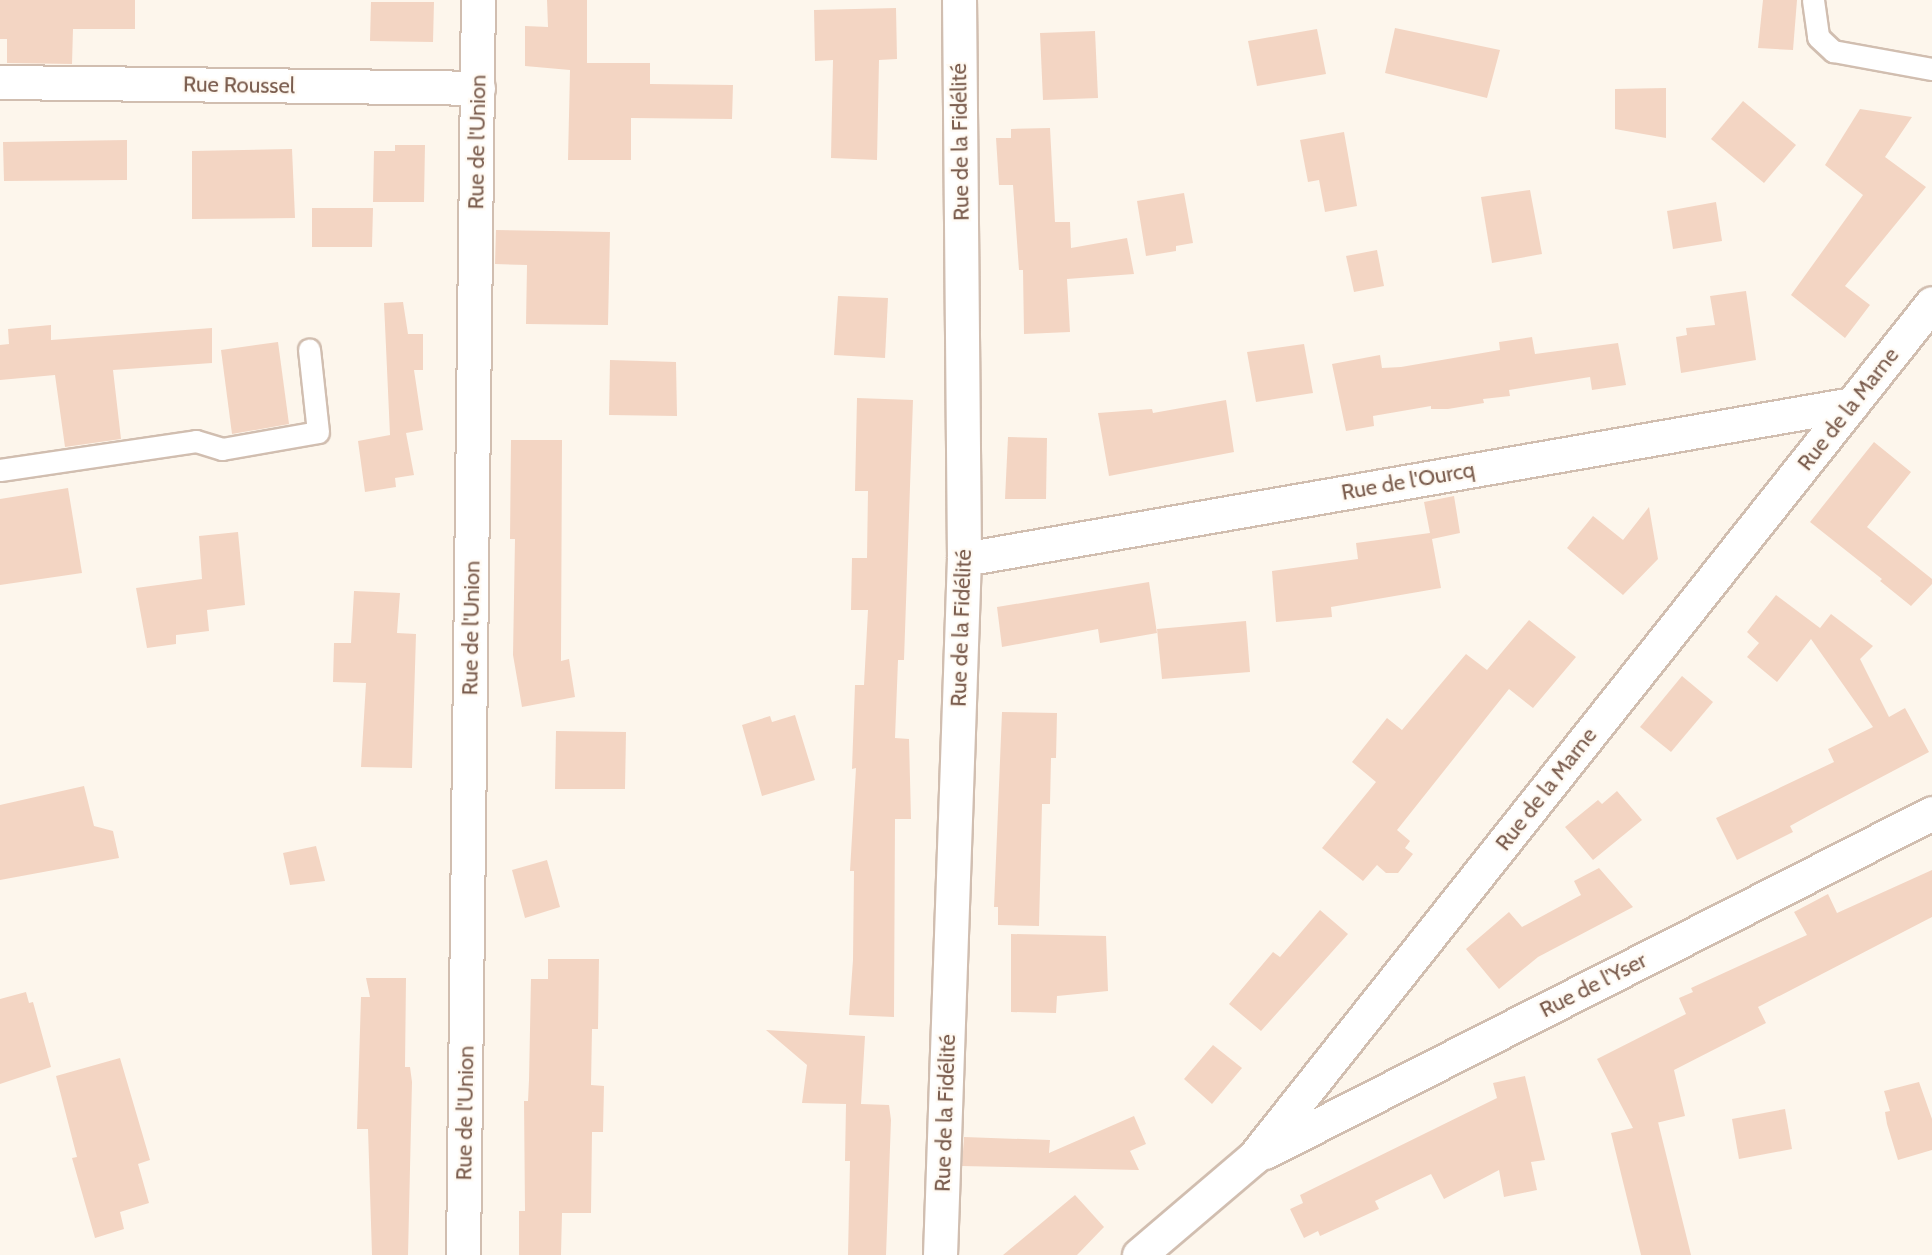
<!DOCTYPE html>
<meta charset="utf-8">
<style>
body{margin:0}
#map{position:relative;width:1932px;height:1255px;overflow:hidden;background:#fdf6ec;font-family:Cabin,sans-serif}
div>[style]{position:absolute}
.building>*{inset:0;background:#f3d5c3}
.roads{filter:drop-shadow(2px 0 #d1beb0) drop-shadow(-2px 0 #d1beb0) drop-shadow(0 2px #d1beb0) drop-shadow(0 -2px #d1beb0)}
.lane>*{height:21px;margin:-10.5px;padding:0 10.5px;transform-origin:10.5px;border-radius:10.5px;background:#fff}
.street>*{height:33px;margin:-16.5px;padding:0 16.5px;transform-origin:16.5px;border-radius:16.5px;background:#fff}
span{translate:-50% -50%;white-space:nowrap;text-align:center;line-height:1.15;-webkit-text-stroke:4.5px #fffaf3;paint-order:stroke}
.street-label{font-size:22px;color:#7a5c4d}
</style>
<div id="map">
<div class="building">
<div style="clip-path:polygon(0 0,135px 0,135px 29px,73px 29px,72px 64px,7px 63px,7px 39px,0 39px)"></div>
<div style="clip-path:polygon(547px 0,587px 0,587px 63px,650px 63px,650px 84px,733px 85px,732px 119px,631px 118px,631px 160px,568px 160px,570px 70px,525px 66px,525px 26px,548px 27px)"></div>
<div style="clip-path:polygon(1763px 0,1797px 0,1793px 50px,1758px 48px)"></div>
<div style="clip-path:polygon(371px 2px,434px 2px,433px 42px,370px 41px)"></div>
<div style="clip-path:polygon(896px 8px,897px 59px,879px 60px,877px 160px,831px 158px,833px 60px,815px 61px,814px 10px)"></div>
<div style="clip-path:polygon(1395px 28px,1500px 50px,1487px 98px,1385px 73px)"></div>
<div style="clip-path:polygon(1317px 29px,1326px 74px,1257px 86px,1248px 41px)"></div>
<div style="clip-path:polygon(1095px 31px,1098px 98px,1043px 100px,1040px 33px)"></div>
<div style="clip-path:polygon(1666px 88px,1666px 138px,1615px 129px,1615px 89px)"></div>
<div style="clip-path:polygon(1743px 101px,1796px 145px,1764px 183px,1711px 139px)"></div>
<div style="clip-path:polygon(1860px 109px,1912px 117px,1885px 157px,1926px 187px,1845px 286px,1870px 305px,1845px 338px,1791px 295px,1863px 195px,1825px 165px)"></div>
<div style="clip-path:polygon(1050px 128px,1055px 222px,1070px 222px,1071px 248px,1127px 238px,1134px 274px,1067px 279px,1070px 332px,1024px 334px,1023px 270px,1019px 270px,1013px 185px,999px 185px,996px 138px,1011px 138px,1011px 129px)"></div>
<div style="clip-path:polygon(1344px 132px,1357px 206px,1325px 212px,1319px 180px,1308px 182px,1300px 140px)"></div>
<div style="clip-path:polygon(127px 140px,127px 180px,4px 181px,3px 142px)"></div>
<div style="clip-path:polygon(395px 145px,425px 145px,424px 202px,373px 202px,374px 151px,395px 151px)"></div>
<div style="clip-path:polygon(292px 149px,295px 218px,192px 219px,192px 151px)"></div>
<div style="clip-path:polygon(1530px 190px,1542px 254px,1492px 263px,1481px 197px)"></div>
<div style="clip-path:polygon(1184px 193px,1193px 243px,1176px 246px,1176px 251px,1146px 256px,1137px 201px)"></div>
<div style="clip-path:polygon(1716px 202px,1722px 241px,1673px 249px,1667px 211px)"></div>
<div style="clip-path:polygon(312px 208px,373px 208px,372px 247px,312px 247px)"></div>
<div style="clip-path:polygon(496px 230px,610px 232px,608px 325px,526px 324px,527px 265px,495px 264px)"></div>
<div style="clip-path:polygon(1377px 250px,1384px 286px,1354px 292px,1346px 256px)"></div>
<div style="clip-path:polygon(1746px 291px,1756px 360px,1681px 373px,1676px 337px,1687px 335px,1686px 328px,1715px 325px,1710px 296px)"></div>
<div style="clip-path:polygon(838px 296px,888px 298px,885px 358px,834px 355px)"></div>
<div style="clip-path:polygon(403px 302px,408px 334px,423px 334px,423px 370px,414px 370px,423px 430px,406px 433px,414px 475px,395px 478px,396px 487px,365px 492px,358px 441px,390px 435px,384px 303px)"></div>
<div style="clip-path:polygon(51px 325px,51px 340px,212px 328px,212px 363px,113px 370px,121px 439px,65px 447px,55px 375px,0 380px,0 345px,9px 344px,8px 329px)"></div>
<div style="clip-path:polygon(1532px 337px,1535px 354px,1618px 343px,1626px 385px,1592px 390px,1590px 377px,1509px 390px,1510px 396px,1483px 399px,1484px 403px,1448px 409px,1431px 409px,1431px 406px,1373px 416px,1374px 426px,1346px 431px,1332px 364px,1380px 355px,1382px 368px,1401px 367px,1500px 350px,1499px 342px)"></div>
<div style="clip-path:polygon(278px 342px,289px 424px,232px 434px,221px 350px)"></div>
<div style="clip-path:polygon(1304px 344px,1313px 393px,1256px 402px,1247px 352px)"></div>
<div style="clip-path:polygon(610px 360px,676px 362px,677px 416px,609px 415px)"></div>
<div style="clip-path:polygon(857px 398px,913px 400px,904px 660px,898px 660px,895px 738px,909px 739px,911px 819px,895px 819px,894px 1017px,849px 1015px,853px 960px,854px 871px,850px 871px,856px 768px,852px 769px,855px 685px,864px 685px,868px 610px,851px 610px,852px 558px,867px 558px,868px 491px,855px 491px)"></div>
<div style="clip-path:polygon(1226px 400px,1234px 452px,1109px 476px,1098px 413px,1152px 409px,1153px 413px)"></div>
<div style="clip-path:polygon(1008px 437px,1047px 438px,1046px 499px,1005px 499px)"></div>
<div style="clip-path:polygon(511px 440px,562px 440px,561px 661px,569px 659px,575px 697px,522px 707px,513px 655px,515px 539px,510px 539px)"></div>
<div style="clip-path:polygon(1874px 442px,1911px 472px,1867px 527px,1932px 579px,1932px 584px,1911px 606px,1880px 581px,1882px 579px,1810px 522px)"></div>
<div style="clip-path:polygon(68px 488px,82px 573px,0 585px,0 499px)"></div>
<div style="clip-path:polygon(1454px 496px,1460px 533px,1432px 539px,1441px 588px,1331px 607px,1332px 617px,1276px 622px,1272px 571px,1358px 559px,1356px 543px,1430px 533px,1424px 502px)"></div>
<div style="clip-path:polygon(1649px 507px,1658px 559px,1623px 595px,1567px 548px,1593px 516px,1623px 540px)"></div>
<div style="clip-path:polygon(238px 532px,245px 605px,207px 610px,209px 631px,176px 635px,176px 644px,147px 648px,136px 588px,202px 579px,199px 536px)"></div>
<div style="clip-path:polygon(1149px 582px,1157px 633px,1100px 643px,1098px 629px,1002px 647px,997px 607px)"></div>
<div style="clip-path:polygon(354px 591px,400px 593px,397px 633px,416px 634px,412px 768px,361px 767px,366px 683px,333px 682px,334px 643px,351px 643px)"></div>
<div style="clip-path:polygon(1776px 595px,1820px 628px,1831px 614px,1873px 646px,1860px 659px,1889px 717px,1905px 708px,1929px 752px,1819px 810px,1790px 826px,1793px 832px,1737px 860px,1716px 818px,1834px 762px,1828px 749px,1873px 727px,1811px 639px,1777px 682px,1747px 657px,1759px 643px,1747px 632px)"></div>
<div style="clip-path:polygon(1529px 620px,1576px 657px,1533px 708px,1509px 689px,1397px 830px,1410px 841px,1405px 848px,1413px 854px,1398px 873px,1386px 873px,1377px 865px,1363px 881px,1322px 848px,1376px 782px,1352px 762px,1387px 718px,1402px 730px,1466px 654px,1487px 670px)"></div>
<div style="clip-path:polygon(1246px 621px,1250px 672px,1162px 679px,1157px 629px)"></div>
<div style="clip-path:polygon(1682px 676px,1713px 702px,1671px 752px,1640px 727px)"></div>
<div style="clip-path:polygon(1002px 712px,1057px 713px,1056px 758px,1051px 758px,1050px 804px,1042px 804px,1039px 926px,998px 925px,998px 907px,994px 907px)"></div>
<div style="clip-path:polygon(795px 715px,815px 780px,762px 796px,742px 725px,770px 716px,772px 722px)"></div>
<div style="clip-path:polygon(556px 731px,626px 732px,625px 789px,555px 789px)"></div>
<div style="clip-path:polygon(84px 786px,94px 826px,113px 831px,119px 858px,0 880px,0 805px)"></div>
<div style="clip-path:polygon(1617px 791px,1642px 820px,1593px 860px,1565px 827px,1598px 800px,1602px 804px)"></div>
<div style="clip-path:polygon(316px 846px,325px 881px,290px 885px,283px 853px)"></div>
<div style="clip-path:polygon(547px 860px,560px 907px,525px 918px,512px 870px)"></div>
<div style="clip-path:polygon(1599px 868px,1633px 907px,1538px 957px,1499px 989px,1466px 949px,1509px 912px,1522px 927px,1581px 895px,1574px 881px)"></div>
<div style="clip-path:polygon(1932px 870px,1932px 917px,1758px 1007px,1766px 1023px,1674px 1070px,1685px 1116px,1648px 1125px,1658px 1122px,1691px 1255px,1641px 1255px,1611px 1133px,1633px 1128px,1597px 1059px,1686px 1014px,1679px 998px,1693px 992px,1691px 988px,1807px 935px,1794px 912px,1828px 894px,1837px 913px)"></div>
<div style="clip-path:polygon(1320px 910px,1348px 934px,1261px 1031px,1229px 1004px,1273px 952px,1280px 957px)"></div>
<div style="clip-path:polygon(1011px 934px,1106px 936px,1108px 991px,1057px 996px,1056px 1013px,1011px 1012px)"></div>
<div style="clip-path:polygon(548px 959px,599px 959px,598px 1029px,592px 1029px,591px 1085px,604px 1086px,603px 1132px,592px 1132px,591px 1213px,562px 1213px,561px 1255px,519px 1255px,519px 1211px,525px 1211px,524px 1101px,528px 1101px,529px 1080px,531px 979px,548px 979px)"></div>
<div style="clip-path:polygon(366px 978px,406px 978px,405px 1067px,410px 1067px,412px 1082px,408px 1255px,372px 1255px,368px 1129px,357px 1129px,361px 997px,370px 997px)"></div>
<div style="clip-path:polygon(26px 992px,29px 1003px,33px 1002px,51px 1067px,0 1084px,0 999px)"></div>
<div style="clip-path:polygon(766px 1030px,865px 1036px,861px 1104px,889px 1105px,891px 1120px,886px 1255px,848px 1255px,850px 1161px,845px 1161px,846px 1104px,802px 1103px,807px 1065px)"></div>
<div style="clip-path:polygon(1213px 1045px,1242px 1068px,1212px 1104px,1184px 1079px)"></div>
<div style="clip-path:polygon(120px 1058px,150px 1160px,138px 1164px,149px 1203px,120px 1212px,124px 1229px,95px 1238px,72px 1158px,77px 1157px,56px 1076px)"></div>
<div style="clip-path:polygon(1525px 1076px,1545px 1160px,1531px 1162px,1537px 1190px,1504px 1197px,1499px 1170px,1444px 1199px,1431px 1174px,1375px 1201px,1379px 1209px,1320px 1236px,1318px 1231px,1304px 1238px,1290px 1209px,1303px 1203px,1300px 1195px,1497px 1098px,1493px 1083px)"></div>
<div style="clip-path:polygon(1919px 1082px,1932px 1119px,1932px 1150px,1898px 1160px,1887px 1124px,1885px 1112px,1890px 1111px,1884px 1091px)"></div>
<div style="clip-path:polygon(1785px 1109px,1792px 1149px,1739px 1159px,1732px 1119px)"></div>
<div style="clip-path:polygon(1134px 1116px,1146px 1144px,1130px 1151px,1139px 1170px,962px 1166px,964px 1137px,1050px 1140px,1049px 1153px)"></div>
<div style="clip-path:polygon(1075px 1195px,1104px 1227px,1077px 1255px,1003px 1255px)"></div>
</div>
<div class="roads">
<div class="lane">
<div style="left:1813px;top:0;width:37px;rotate:82deg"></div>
<div style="left:1818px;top:37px;width:21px;rotate:43deg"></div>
<div style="left:1833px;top:51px;width:101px;rotate:10.3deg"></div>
<div style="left:0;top:470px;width:198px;rotate:-8.4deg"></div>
<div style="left:196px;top:441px;width:27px;rotate:17deg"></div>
<div style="left:222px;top:449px;width:97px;rotate:-10deg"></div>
<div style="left:318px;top:432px;width:83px;rotate:-96.2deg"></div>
</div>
<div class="street">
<div style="left:0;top:82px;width:478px;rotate:0.7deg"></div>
<div style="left:964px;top:559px;width:901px;rotate:-9.9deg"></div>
<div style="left:1265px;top:1152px;width:748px;rotate:-26.94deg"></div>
<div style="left:463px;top:1255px;width:1255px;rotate:-89.32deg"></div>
<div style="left:940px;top:1255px;width:696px;rotate:-88.03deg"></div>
<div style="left:964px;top:559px;width:559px;rotate:-90.51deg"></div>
<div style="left:1139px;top:1255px;width:151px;rotate:-40.4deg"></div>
<div style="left:1254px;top:1157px;width:1090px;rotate:-51.55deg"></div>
</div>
</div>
<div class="street-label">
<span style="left:239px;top:85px;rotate:1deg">Rue Roussel</span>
<span style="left:477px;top:142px;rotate:-89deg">Rue de l'Union</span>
<span style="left:960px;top:142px;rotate:-91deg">Rue de la Fidélité</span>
<span style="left:1848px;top:409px;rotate:-52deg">Rue de la Marne</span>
<span style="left:1408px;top:481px;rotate:-10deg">Rue de l'Ourcq</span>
<span style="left:471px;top:628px;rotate:-89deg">Rue de l'Union</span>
<span style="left:961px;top:628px;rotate:-88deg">Rue de la Fidélité</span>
<span style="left:1546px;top:789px;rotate:-52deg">Rue de la Marne</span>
<span style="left:1593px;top:985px;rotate:-27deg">Rue de l'Yser</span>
<span style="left:465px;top:1113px;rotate:-89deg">Rue de l'Union</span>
<span style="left:945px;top:1113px;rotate:-88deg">Rue de la Fidélité</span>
</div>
</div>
